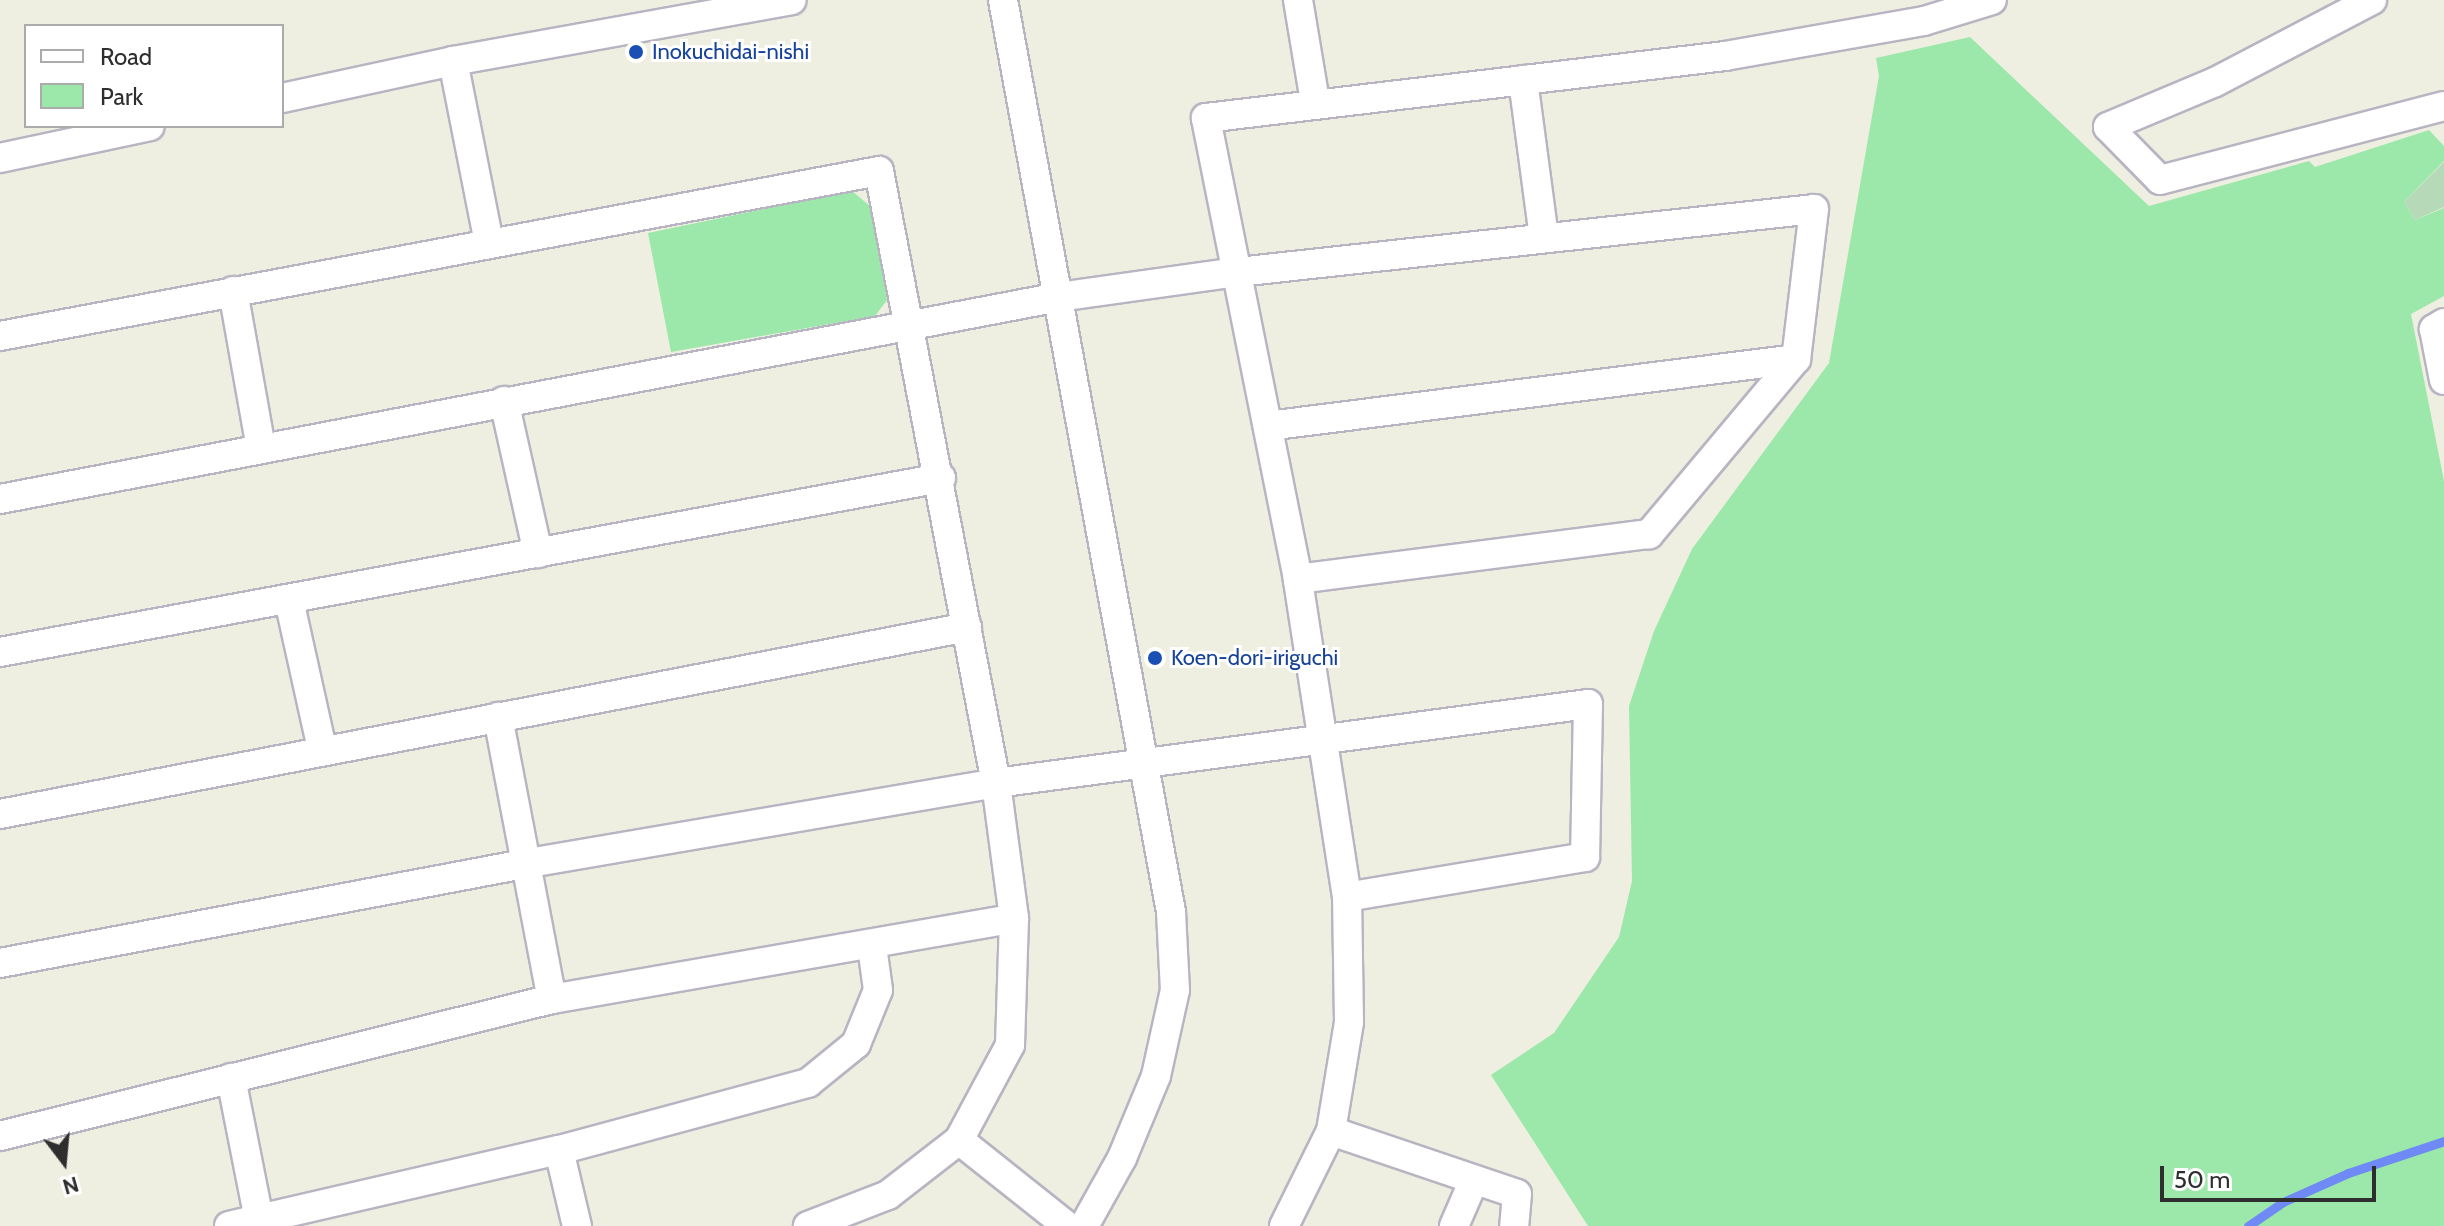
<!DOCTYPE html>
<style>
body{margin:0}
#map{position:relative;width:2444px;height:1226px;overflow:hidden;background:#eeefe0;font-family:Cabin,sans-serif}
div>[style]{position:absolute}
.green>*{inset:0;background:#9be8aa}
.cemetery>*{inset:0;background:#b6dab8}
.stream>*{height:9px;margin:-4.5px;padding:0 4.5px;transform-origin:4.5px;border-radius:4.5px;background:#6f89f5}
.roads{filter:drop-shadow(2px 0 #b8b4c2) drop-shadow(-2px 0 #b8b4c2) drop-shadow(0 2px #b8b4c2) drop-shadow(0 -2px #b8b4c2)}
.minor>*{height:28px;margin:-14px;padding:0 14px;transform-origin:14px;border-radius:14px;background:#fff}
.dots>*{width:22px;height:22px;translate:-50% -50%;box-sizing:border-box;border:4px solid #fff;border-radius:50%}
span{translate:-50% -50%;white-space:nowrap;text-align:center;line-height:1.15;-webkit-text-stroke:6px #fff;paint-order:stroke}
.transit-label{font-size:22px;color:#164399}
.left{translate:0 -50%;text-align:left}
.legend{position:absolute;left:24px;top:24px;width:260px;height:104px;box-sizing:border-box;background:#fff;border:2px solid #ababab;margin:0;padding:10px 14px;list-style:none;font-size:24px;color:#2e2e2e}
.legend li{display:flex;align-items:center;gap:16px;height:40px}
.legend b{width:40px;border:2px solid #ababab}
.north{position:absolute;left:24px;top:1122px;width:80px;height:80px;-webkit-text-stroke:6px #fff;paint-order:stroke;rotate:164deg;font-size:22px;font-weight:700;line-height:32px;text-align:center;color:#2e2e2e}
.north::after{content:'';display:block;margin:auto;width:28px;height:36px;background:#2e2e2e;clip-path:polygon(50% 0,100% 100%,50% 72%,0 100%)}
.scale{position:absolute;left:2160px;top:1166px;width:216px;height:36px;box-sizing:border-box;border:4px solid #2e2e2e;border-top:0;padding-left:10px;font-size:24px;line-height:28px;white-space:nowrap;color:#2e2e2e;-webkit-text-stroke:6px #fff;paint-order:stroke}
</style>
<div id="map">
<div class="green">
<div style="clip-path:polygon(1970px 37px,2149px 206px,2309px 161px,2315px 167px,2429px 130px,2444px 146px,2444px 161px,2404px 202px,2415px 220px,2444px 208px,2444px 296px,2411px 314px,2444px 481px,2444px 1226px,1588px 1226px,1491px 1075px,1554px 1033px,1619px 937px,1632px 881px,1629px 706px,1654px 631px,1692px 549px,1829px 363px,1879px 76px,1876px 58px)"></div>
<div style="clip-path:polygon(852px 191px,870px 206px,887px 300px,875px 316px,671px 352px,648px 233px)"></div>
</div>
<div class="cemetery">
<div style="clip-path:polygon(2444px 162px,2444px 207px,2415px 220px,2404px 202px)"></div>
</div>
<div class="stream">
<div style="left:2248px;top:1226px;width:42px;rotate:-34.4deg"></div>
<div style="left:2283px;top:1202px;width:71px;rotate:-24deg"></div>
<div style="left:2348px;top:1173px;width:101px;rotate:-18.4deg"></div>
</div>
<div class="roads">
<div class="minor">
<div style="left:1003px;top:0;width:927px;rotate:79.56deg"></div>
<div style="left:1171px;top:912px;width:78px;rotate:87.1deg"></div>
<div style="left:1175px;top:990px;width:88px;rotate:102.5deg"></div>
<div style="left:1156px;top:1076px;width:89px;rotate:112.5deg"></div>
<div style="left:1122px;top:1158px;width:78px;rotate:119.2deg"></div>
<div style="left:1298px;top:0;width:103px;rotate:80.5deg"></div>
<div style="left:2372px;top:0;width:177px;rotate:152.4deg"></div>
<div style="left:2215px;top:82px;width:116px;rotate:157.2deg"></div>
<div style="left:2108px;top:127px;width:74px;rotate:45.5deg"></div>
<div style="left:2160px;top:180px;width:293px;rotate:-14.6deg"></div>
<div style="left:453px;top:61px;width:186px;rotate:78.8deg"></div>
<div style="left:1523px;top:80px;width:159px;rotate:82.4deg"></div>
<div style="left:282px;top:98px;width:175px;rotate:-12.2deg"></div>
<div style="left:453px;top:61px;width:344px;rotate:-10.2deg"></div>
<div style="left:0;top:158px;width:153px;rotate:-12deg"></div>
<div style="left:233px;top:291px;width:159px;rotate:79.9deg"></div>
<div style="left:2444px;top:323px;width:12px;rotate:149deg"></div>
<div style="left:2434px;top:329px;width:52px;rotate:78.9deg"></div>
<div style="left:0;top:336px;width:894px;rotate:-10.63deg"></div>
<div style="left:879px;top:171px;width:623px;rotate:79.18deg"></div>
<div style="left:996px;top:783px;width:136px;rotate:82.4deg"></div>
<div style="left:1014px;top:918px;width:127px;rotate:91.8deg"></div>
<div style="left:1010px;top:1045px;width:108px;rotate:118.2deg"></div>
<div style="left:959px;top:1140px;width:90px;rotate:142.2deg"></div>
<div style="left:888px;top:1195px;width:86px;rotate:158.8deg"></div>
<div style="left:504px;top:401px;width:156px;rotate:77.4deg"></div>
<div style="left:1268px;top:426px;width:532px;rotate:-7.23deg"></div>
<div style="left:0;top:499px;width:1078px;rotate:-10.8deg"></div>
<div style="left:1059px;top:297px;width:181px;rotate:-8deg"></div>
<div style="left:1238px;top:272px;width:579px;rotate:-6.24deg"></div>
<div style="left:1814px;top:209px;width:151px;rotate:96.8deg"></div>
<div style="left:1796px;top:359px;width:229px;rotate:130deg"></div>
<div style="left:1649px;top:534px;width:354px;rotate:172.7deg"></div>
<div style="left:289px;top:600px;width:153px;rotate:77.5deg"></div>
<div style="left:0;top:652px;width:957px;rotate:-10.48deg"></div>
<div style="left:498px;top:717px;width:287px;rotate:79.2deg"></div>
<div style="left:0;top:814px;width:985px;rotate:-10.94deg"></div>
<div style="left:0;top:963px;width:538px;rotate:-10.7deg"></div>
<div style="left:529px;top:863px;width:474px;rotate:-9.7deg"></div>
<div style="left:996px;top:783px;width:597px;rotate:-7.6deg"></div>
<div style="left:1588px;top:704px;width:153px;rotate:91.1deg"></div>
<div style="left:1585px;top:857px;width:241px;rotate:170.5deg"></div>
<div style="left:231px;top:1078px;width:144px;rotate:78.8deg"></div>
<div style="left:1331px;top:1131px;width:196px;rotate:18.7deg"></div>
<div style="left:1517px;top:1194px;width:32px;rotate:95deg"></div>
<div style="left:0;top:1136px;width:569px;rotate:-13.94deg"></div>
<div style="left:552px;top:999px;width:469px;rotate:-9.9deg"></div>
<div style="left:959px;top:1140px;width:138px;rotate:38.5deg"></div>
<div style="left:559px;top:1150px;width:78px;rotate:76.7deg"></div>
<div style="left:229px;top:1226px;width:339px;rotate:-13deg"></div>
<div style="left:559px;top:1150px;width:258px;rotate:-15.1deg"></div>
<div style="left:808px;top:1083px;width:62px;rotate:-39.1deg"></div>
<div style="left:856px;top:1044px;width:58px;rotate:-67.8deg"></div>
<div style="left:878px;top:990px;width:44px;rotate:-97.8deg"></div>
<div style="left:1284px;top:1226px;width:106px;rotate:-63.7deg"></div>
<div style="left:1331px;top:1131px;width:110px;rotate:-80.6deg"></div>
<div style="left:1349px;top:1022px;width:125px;rotate:-90.9deg"></div>
<div style="left:1347px;top:897px;width:322px;rotate:-98.8deg"></div>
<div style="left:1298px;top:579px;width:470px;rotate:-101.3deg"></div>
<div style="left:1206px;top:118px;width:523px;rotate:-6.81deg"></div>
<div style="left:1725px;top:56px;width:202px;rotate:-10deg"></div>
<div style="left:1924px;top:21px;width:71px;rotate:-17.2deg"></div>
<div style="left:1454px;top:1226px;width:50px;rotate:-66.5deg"></div>
</div>
</div>
<div class="dots">
<div style="left:636px;top:52px;background:#1a4fb4"></div>
<div style="left:1155px;top:658px;background:#1a4fb4"></div>
</div>
<div class="transit-label">
<span class="left" style="left:652px;top:52px">Inokuchidai-nishi</span>
<span class="left" style="left:1171px;top:658px">Koen-dori-iriguchi</span>
</div>
<ul class="legend">
<li><b style="height:10px;background:#fff"></b>Road</li>
<li><b style="height:22px;background:#9be8aa"></b>Park</li>
</ul>
<div class="north">N</div>
<div class="scale">50 m</div>
</div>
